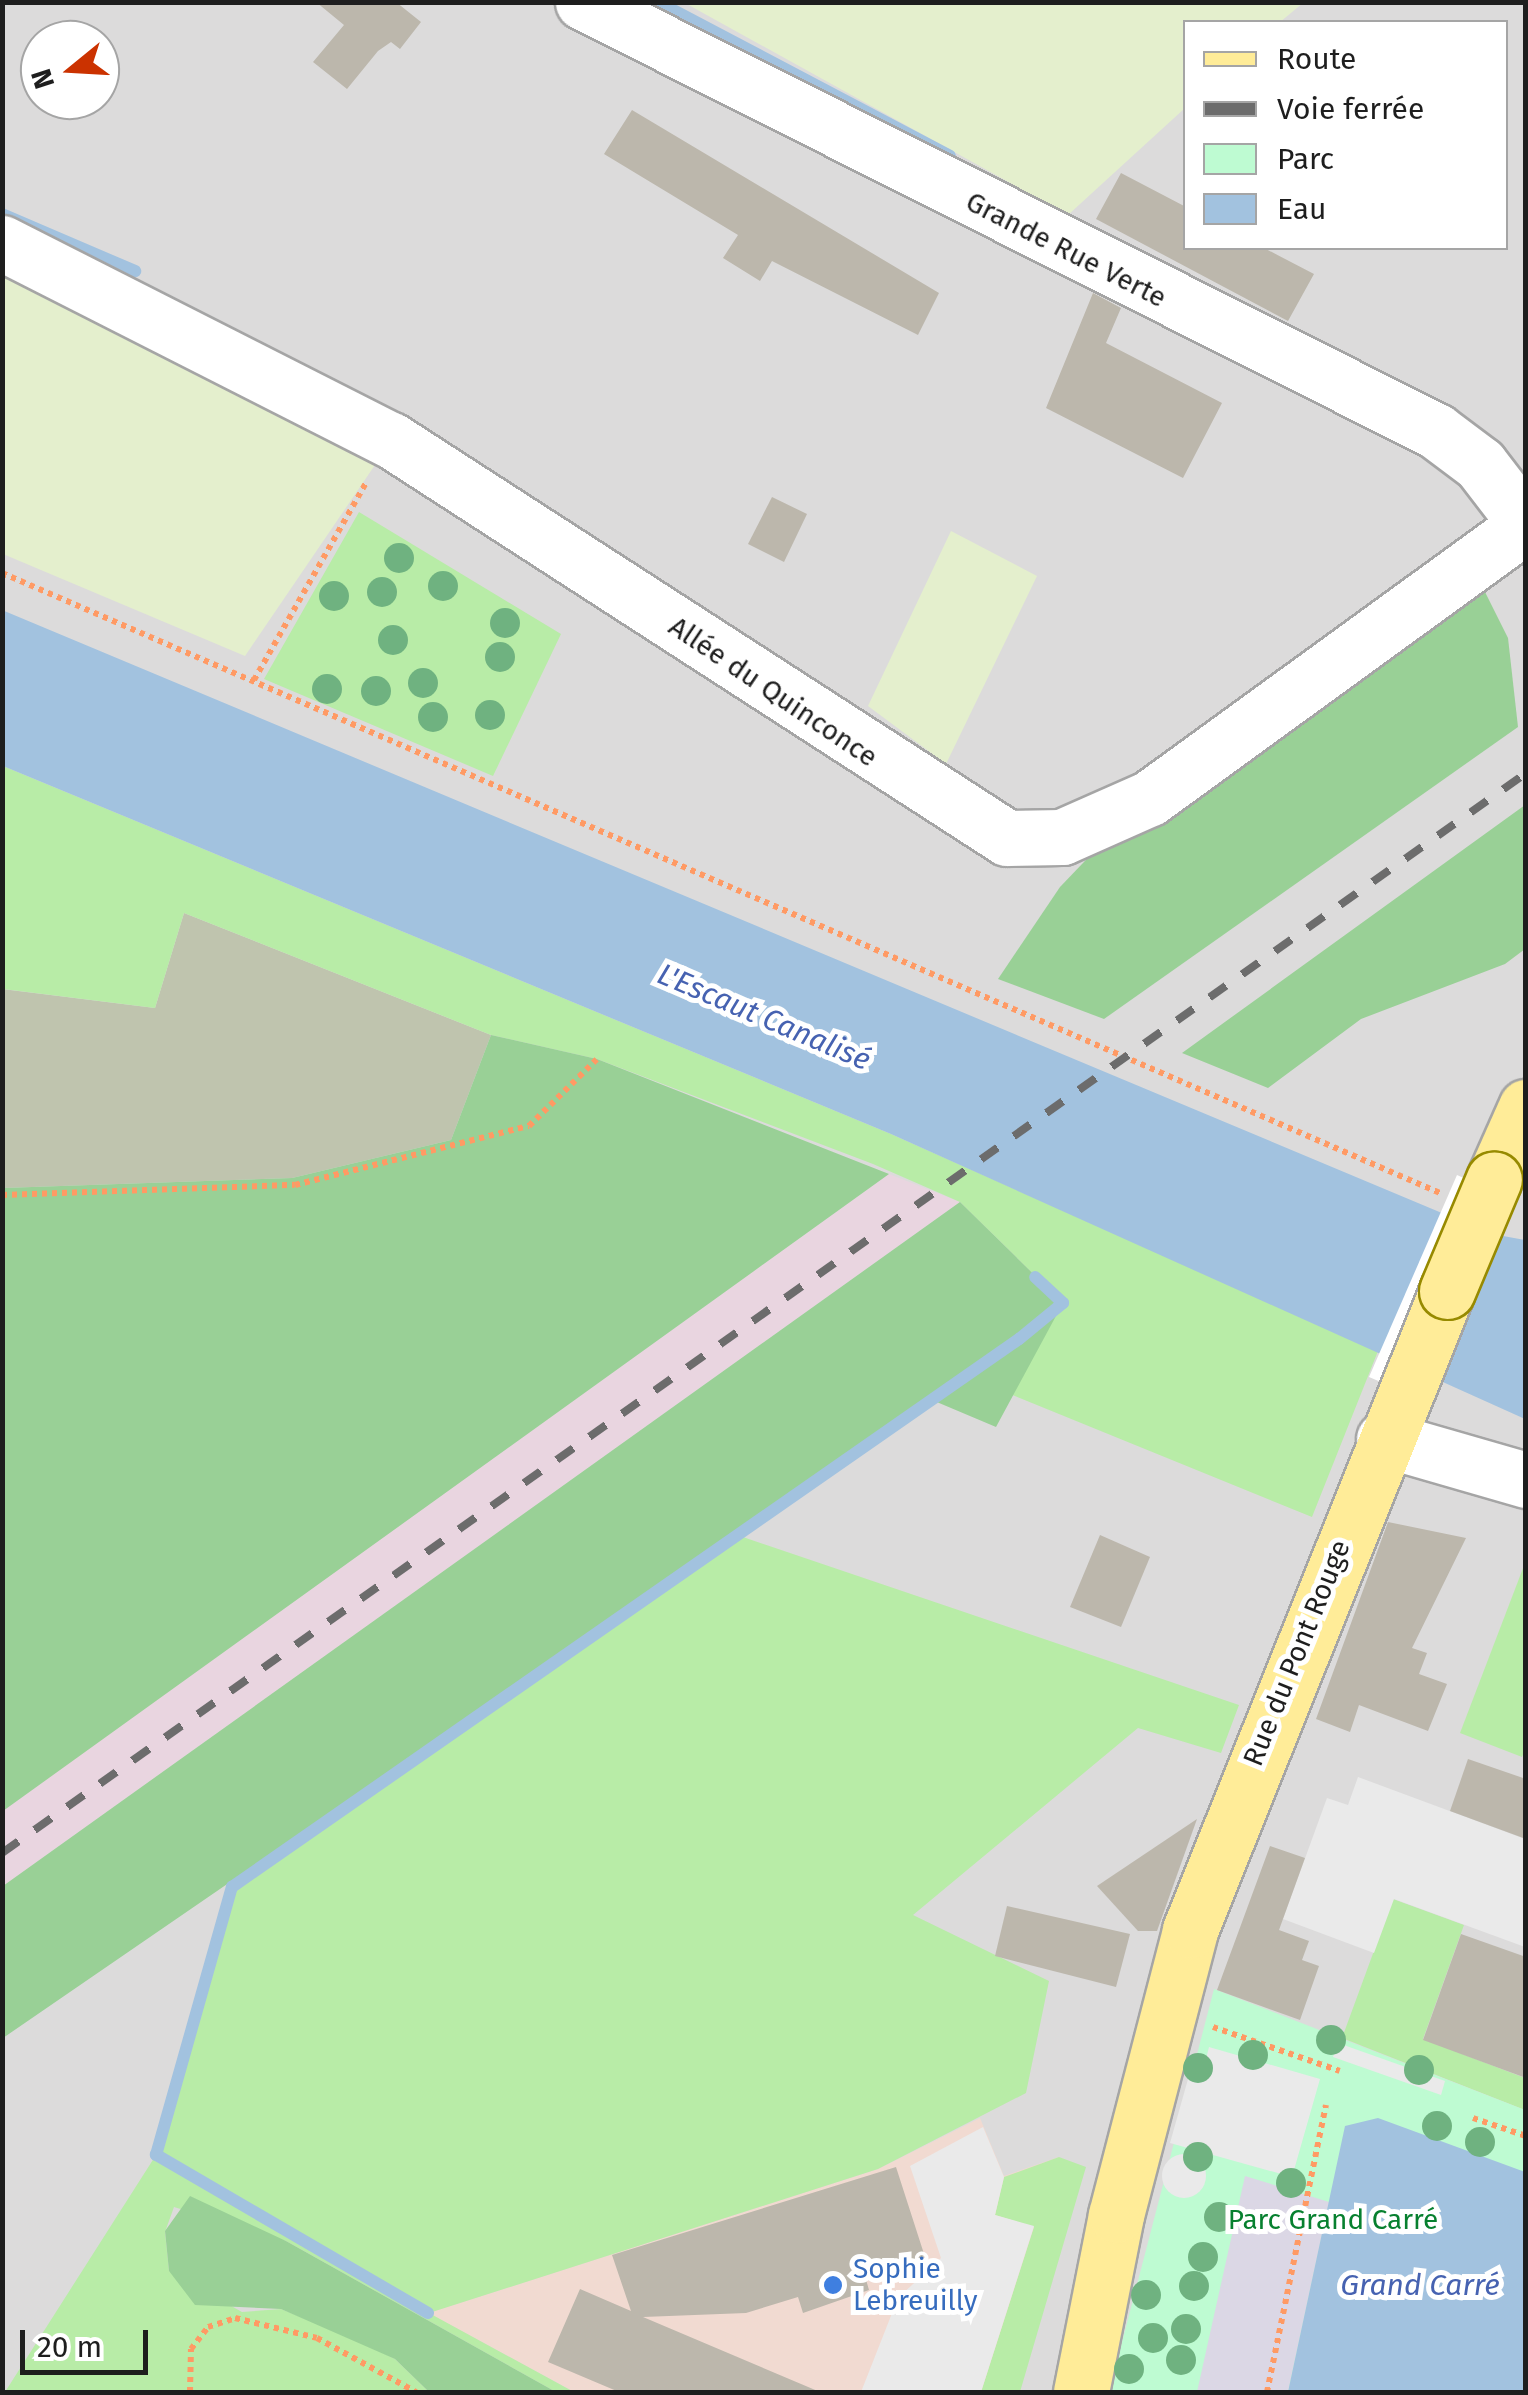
<!DOCTYPE html>
<meta charset="utf-8">
<style>
body{margin:0}
#map{position:relative;width:1528px;height:2395px;overflow:hidden;background:#efeee3;font-family:"Fira Sans",sans-serif}
div>[style]{position:absolute}
.residential>*{inset:0;background:#dcdbdb}
.commercial>*{inset:0;background:#f1dad1}
.industrial>*{inset:0;background:#e9d5e0}
.construction>*{inset:0;background:#bfc4ae}
.farmland>*{inset:0;background:#e4efcd}
.grass>*{inset:0;background:#b8eca7}
.forest>*{inset:0;background:#99d096}
.park>*{inset:0;background:#befbd2}
.parking>*{inset:0;background:#eaeaea}
.round{border-radius:50%}
.plaza>*{inset:0;background:#dbd7e5}
.water>*{inset:0;background:#a2c2df}
.pier>*{inset:0;background:#fff}
.stream>*{height:12px;margin:-6px;padding:0 6px;transform-origin:6px;border-radius:6px;background:#a2c2df}
.building>*{inset:0;background:#bcb7ac}
.path>*{height:6px;margin-top:-3px;transform-origin:0;background:repeating-linear-gradient(90deg,#ff9a64 0 5px,transparent 0 10px)}
.roads{filter:drop-shadow(2px 0 #a5a5a5) drop-shadow(-2px 0 #a5a5a5) drop-shadow(0 2px #a5a5a5) drop-shadow(0 -2px #a5a5a5)}
.minor>*{height:55px;margin:-27.5px;padding:0 27.5px;transform-origin:27.5px;border-radius:27.5px;background:#fff}
.major>*{height:55px;margin:-27.5px;padding:0 27.5px;transform-origin:27.5px;border-radius:27.5px;background:#ffec98}
.rail>*{height:8px;margin-top:-4px;transform-origin:0;background:repeating-linear-gradient(90deg,#6c6c6c 0 20px,transparent 0 40px)}
.bridges{filter:drop-shadow(2px 0 #978a00) drop-shadow(-2px 0 #978a00) drop-shadow(0 2px #978a00) drop-shadow(0 -2px #978a00)}
.major-bridge>*{height:55px;margin:-27.5px;padding:0 27.5px;transform-origin:27.5px;border-radius:27.5px;background:#ffec98}
.trees>*{width:30px;height:30px;margin:-15px;border-radius:50%;background:#6fb280}
.dots>*{width:28px;height:28px;translate:-50% -50%;box-sizing:border-box;border:5px solid #fff;border-radius:50%}
span{translate:-50% -50%;white-space:nowrap;text-align:center;line-height:1.15;-webkit-text-stroke:10px #fff;paint-order:stroke}
.street-label{font-size:28px;color:#1e1e1e}
.park-label{font-size:28px;color:#07802f}
.shop-label{font-size:28px;color:#366cbe}
.left{translate:0 -50%;text-align:left}
.water-label{font-size:30px;color:#4662b1;font-style:italic}
.frame{position:absolute;inset:0;border:5px solid #1e1e1e;pointer-events:none}
.legend{position:absolute;left:1183px;top:20px;width:325px;height:230px;box-sizing:border-box;background:#fff;border:2px solid #a5a5a5;margin:0;padding:12px 18px;list-style:none;font-size:30px;color:#1e1e1e}
.legend li{display:flex;align-items:center;gap:20px;height:50px}
.legend b{width:50px;border:2px solid #a5a5a5}
.north{position:absolute;left:20px;top:20px;width:100px;height:100px;box-sizing:border-box;background:#fff;border:2px solid #a5a5a5;border-radius:50%;rotate:252deg;font-size:28px;font-weight:700;line-height:40px;text-align:center;color:#1e1e1e}
.north::after{content:'';display:block;margin:auto;width:35px;height:45px;background:#cb3200;clip-path:polygon(50% 0,100% 100%,50% 72%,0 100%)}
.scale{position:absolute;left:20px;top:2330px;width:128px;height:45px;box-sizing:border-box;border:5px solid #1e1e1e;border-top:0;padding-left:12px;font-size:30px;line-height:35px;white-space:nowrap;color:#1e1e1e;-webkit-text-stroke:8px #fff;paint-order:stroke}
</style>
<div id="map">
<div class="residential">
<div style="clip-path:polygon(evenodd,3px 3px,1525px 3px,1525px 2392px,3px 2392px,3px 3px,1186px 22px,1506px 22px,1506px 248px,1186px 248px,1186px 22px,3px 3px,40px 40px,100px 40px,100px 100px,40px 100px,40px 40px)"></div>
</div>
<div class="commercial">
<div style="clip-path:polygon(980px 2118px,1004px 2176px,1059px 2157px,1020px 2392px,574px 2392px,428px 2313px,878px 2169px)"></div>
</div>
<div class="industrial">
<div style="clip-path:polygon(889px 1174px,960px 1202px,3px 1886px,2px 1811px)"></div>
</div>
<div class="construction">
<div style="clip-path:polygon(184px 913px,491px 1035px,451px 1140px,292px 1178px,3px 1188px,2px 989px,155px 1008px)"></div>
</div>
<div class="farmland">
<div style="clip-path:polygon(685px 3px,1303px 2px,1303px 3px,1280px 22px,1186px 22px,1185px 108px,1068px 215px)"></div>
<div style="clip-path:polygon(2px 270px,377px 462px,245px 656px,3px 554px)"></div>
<div style="clip-path:polygon(951px 531px,1037px 576px,946px 764px,868px 706px)"></div>
</div>
<div class="grass">
<div style="clip-path:polygon(359px 512px,561px 634px,493px 776px,264px 679px)"></div>
<div style="clip-path:polygon(3px 766px,891px 1134px,1378px 1351px,1312px 1517px,1010px 1394px,1063px 1303px,960px 1202px,873px 1164px,597px 1059px,491px 1035px,184px 913px,155px 1008px,3px 989px)"></div>
<div style="clip-path:polygon(740px 1536px,1239px 1705px,1221px 1753px,1138px 1728px,913px 1915px,1049px 1981px,1026px 2093px,878px 2169px,429px 2313px,574px 2392px,556px 2392px,286px 2241px,174px 2207px,165px 2232px,169px 2271px,242px 2312px,281px 2309px,358px 2340px,395px 2359px,429px 2392px,5px 2392px,156px 2155px,232px 1887px)"></div>
<div style="clip-path:polygon(1525px 1563px,1526px 1747px,1522px 1757px,1460px 1733px)"></div>
<div style="clip-path:polygon(1393px 1899px,1464px 1925px,1423px 2039px,1525px 2078px,1525px 2110px,1342px 2038px)"></div>
<div style="clip-path:polygon(1059px 2157px,1086px 2167px,1020px 2392px,981px 2392px,1034px 2227px,995px 2215px,1004px 2177px)"></div>
</div>
<div class="forest">
<div style="clip-path:polygon(1463px 587px,1484px 590px,1508px 638px,1518px 727px,1104px 1019px,998px 979px,1060px 887px,1105px 840px)"></div>
<div style="clip-path:polygon(1525px 805px,1525px 949px,1505px 964px,1361px 1019px,1268px 1088px,1182px 1053px)"></div>
<div style="clip-path:polygon(491px 1035px,597px 1059px,889px 1174px,3px 1811px,3px 1188px,292px 1178px,451px 1140px)"></div>
<div style="clip-path:polygon(960px 1202px,1063px 1303px,996px 1427px,932px 1400px,3px 2038px,3px 1886px)"></div>
<div style="clip-path:polygon(190px 2196px,286px 2241px,556px 2392px,429px 2392px,395px 2359px,281px 2309px,195px 2305px,169px 2271px,165px 2231px)"></div>
</div>
<div class="park">
<div style="clip-path:polygon(1214px 1989px,1525px 2110px,1525px 2392px,1109px 2392px)"></div>
</div>
<div class="parking">
<div style="clip-path:polygon(1358px 1777px,1525px 1839px,1525px 1947px,1394px 1899px,1374px 1953px,1283px 1919px,1327px 1798px,1348px 1805px)"></div>
<div style="clip-path:polygon(1338px 2043px,1445px 2081px,1441px 2095px,1333px 2057px)"></div>
<div style="clip-path:polygon(1209px 2047px,1320px 2079px,1292px 2177px,1170px 2143px,1190px 2072px,1202px 2075px)"></div>
<div style="clip-path:polygon(983px 2127px,1004px 2177px,995px 2215px,1034px 2226px,981px 2392px,861px 2392px,898px 2298px,941px 2258px,910px 2166px)"></div>
<div class="round" style="left:1162px;top:2154px;width:44px;height:44px"></div>
</div>
<div class="plaza">
<div style="clip-path:polygon(1245px 2176px,1329px 2202px,1288px 2392px,1197px 2392px)"></div>
</div>
<div class="water">
<div style="clip-path:polygon(2px 610px,1492px 1234px,1525px 1240px,1525px 1419px,891px 1134px,3px 766px)"></div>
<div style="clip-path:polygon(1378px 2118px,1525px 2172px,1525px 2392px,1288px 2392px,1345px 2126px)"></div>
</div>
<div class="pier">
<div style="clip-path:polygon(1457px 1175px,1514px 1200px,1428px 1402px,1369px 1377px)"></div>
</div>
<div class="stream">
<div style="left:658px;top:2px;width:330px;rotate:27.8deg"></div>
<div style="left:2px;top:214px;width:145px;rotate:23.2deg"></div>
<div style="left:428px;top:2313px;width:315px;rotate:-149.8deg"></div>
<div style="left:156px;top:2155px;width:279px;rotate:-74.2deg"></div>
<div style="left:232px;top:1887px;width:959px;rotate:-34.85deg"></div>
<div style="left:1019px;top:1339px;width:57px;rotate:-39.3deg"></div>
<div style="left:1063px;top:1303px;width:38px;rotate:-137deg"></div>
</div>
<div class="building">
<div style="clip-path:polygon(316px 2px,396px 2px,421px 22px,400px 49px,391px 42px,378px 51px,347px 89px,313px 62px,344px 25px)"></div>
<div style="clip-path:polygon(632px 110px,939px 293px,918px 335px,772px 261px,760px 281px,723px 258px,738px 235px,604px 154px)"></div>
<div style="clip-path:polygon(1121px 173px,1186px 207px,1186px 248px,1264px 248px,1314px 274px,1288px 321px,1096px 219px)"></div>
<div style="clip-path:polygon(1093px 293px,1121px 308px,1106px 343px,1222px 403px,1183px 478px,1046px 408px)"></div>
<div style="clip-path:polygon(772px 497px,807px 514px,784px 562px,748px 544px)"></div>
<div style="clip-path:polygon(1388px 1522px,1466px 1538px,1412px 1648px,1427px 1653px,1419px 1674px,1447px 1684px,1428px 1731px,1359px 1705px,1350px 1732px,1316px 1719px)"></div>
<div style="clip-path:polygon(1100px 1535px,1150px 1557px,1121px 1627px,1070px 1607px)"></div>
<div style="clip-path:polygon(1468px 1759px,1526px 1779px,1526px 1839px,1450px 1811px)"></div>
<div style="clip-path:polygon(1197px 1819px,1157px 1931px,1138px 1931px,1097px 1886px)"></div>
<div style="clip-path:polygon(1270px 1846px,1305px 1858px,1279px 1930px,1309px 1941px,1302px 1960px,1319px 1966px,1300px 2020px,1217px 1990px)"></div>
<div style="clip-path:polygon(1007px 1906px,1130px 1934px,1116px 1987px,995px 1956px)"></div>
<div style="clip-path:polygon(1461px 1934px,1526px 1957px,1526px 2078px,1423px 2040px)"></div>
<div style="clip-path:polygon(896px 2167px,925px 2257px,865px 2276px,869px 2290px,803px 2313px,798px 2297px,746px 2313px,643px 2317px,820px 2392px,619px 2392px,548px 2362px,580px 2289px,631px 2311px,612px 2255px)"></div>
</div>
<div class="path">
<div style="left:2px;top:573px;width:1566px;rotate:23.32deg"></div>
<div style="left:254px;top:680px;width:229px;rotate:-60.4deg"></div>
<div style="left:2px;top:1195px;width:293px;rotate:-2deg"></div>
<div style="left:295px;top:1185px;width:241px;rotate:-14.2deg"></div>
<div style="left:529px;top:1126px;width:95px;rotate:-44.6deg"></div>
<div style="left:1213px;top:2027px;width:134px;rotate:19.1deg"></div>
<div style="left:1473px;top:2118px;width:56px;rotate:18.8deg"></div>
<div style="left:190px;top:2392px;width:43px;rotate:-88.7deg"></div>
<div style="left:191px;top:2349px;width:28px;rotate:-52deg"></div>
<div style="left:208px;top:2327px;width:28px;rotate:-18deg"></div>
<div style="left:235px;top:2318px;width:84px;rotate:13.7deg"></div>
<div style="left:317px;top:2338px;width:113px;rotate:28.6deg"></div>
<div style="left:1267px;top:2392px;width:293px;rotate:-78.4deg"></div>
</div>
<div class="roads">
<div class="minor">
<div style="left:583px;top:2px;width:955px;rotate:26.7deg"></div>
<div style="left:1436px;top:431px;width:55px;rotate:36.9deg"></div>
<div style="left:1480px;top:464px;width:76px;rotate:52.5deg"></div>
<div style="left:2px;top:243px;width:436px;rotate:26.9deg"></div>
<div style="left:391px;top:440px;width:733px;rotate:32.87deg"></div>
<div style="left:1007px;top:838px;width:55px;rotate:-1deg"></div>
<div style="left:1062px;top:837px;width:96px;rotate:-23.9deg"></div>
<div style="left:1150px;top:798px;width:465px;rotate:-36deg"></div>
<div style="left:1384px;top:1439px;width:148px;rotate:16.1deg"></div>
</div>
<div class="major">
<div style="left:1494px;top:1179px;width:79px;rotate:-66deg"></div>
<div style="left:1081px;top:2392px;width:180px;rotate:-78.8deg"></div>
<div style="left:1116px;top:2215px;width:294px;rotate:-75.4deg"></div>
<div style="left:1190px;top:1930px;width:689px;rotate:-68.09deg"></div>
</div>
</div>
<div class="rail">
<div style="left:2px;top:1853px;width:1868px;rotate:-35.32deg"></div>
</div>
<div class="bridges">
<div class="major-bridge">
<div style="left:1447px;top:1291px;width:121px;rotate:-67.2deg"></div>
</div>
</div>
<div class="trees">
<div style="left:399px;top:558px"></div>
<div style="left:443px;top:586px"></div>
<div style="left:382px;top:592px"></div>
<div style="left:334px;top:596px"></div>
<div style="left:505px;top:623px"></div>
<div style="left:393px;top:640px"></div>
<div style="left:500px;top:657px"></div>
<div style="left:423px;top:683px"></div>
<div style="left:327px;top:689px"></div>
<div style="left:376px;top:691px"></div>
<div style="left:490px;top:715px"></div>
<div style="left:433px;top:717px"></div>
<div style="left:1331px;top:2040px"></div>
<div style="left:1253px;top:2055px"></div>
<div style="left:1198px;top:2068px"></div>
<div style="left:1419px;top:2070px"></div>
<div style="left:1437px;top:2126px"></div>
<div style="left:1480px;top:2142px"></div>
<div style="left:1198px;top:2157px"></div>
<div style="left:1291px;top:2183px"></div>
<div style="left:1219px;top:2217px"></div>
<div style="left:1203px;top:2257px"></div>
<div style="left:1194px;top:2286px"></div>
<div style="left:1146px;top:2295px"></div>
<div style="left:1186px;top:2329px"></div>
<div style="left:1153px;top:2338px"></div>
<div style="left:1181px;top:2360px"></div>
<div style="left:1129px;top:2369px"></div>
</div>
<div class="dots">
<div style="left:833px;top:2285px;background:#3f7fe0"></div>
</div>
<div class="street-label">
<span style="left:1066px;top:250px;rotate:27deg">Grande Rue Verte</span>
<span style="left:773px;top:692px;rotate:34deg">Allée du Quinconce</span>
<span style="left:1297px;top:1653px;rotate:-68deg">Rue du Pont Rouge</span>
</div>
<div class="park-label">
<span style="left:1333px;top:2220px">Parc Grand Carré</span>
</div>
<div class="shop-label">
<span class="left" style="left:853px;top:2285px">Sophie<br>Lebreuilly</span>
</div>
<div class="water-label">
<span style="left:764px;top:1017px;rotate:23deg">L'Escaut Canalisé</span>
<span style="left:1420px;top:2285px">Grand Carré</span>
</div>
<div class="frame"></div>
<ul class="legend">
<li><b style="height:12px;background:#ffec98"></b>Route</li>
<li><b style="height:12px;background:#6c6c6c"></b>Voie ferrée</li>
<li><b style="height:28px;background:#befbd2"></b>Parc</li>
<li><b style="height:28px;background:#a2c2df"></b>Eau</li>
</ul>
<div class="north">N</div>
<div class="scale">20 m</div>
</div>
